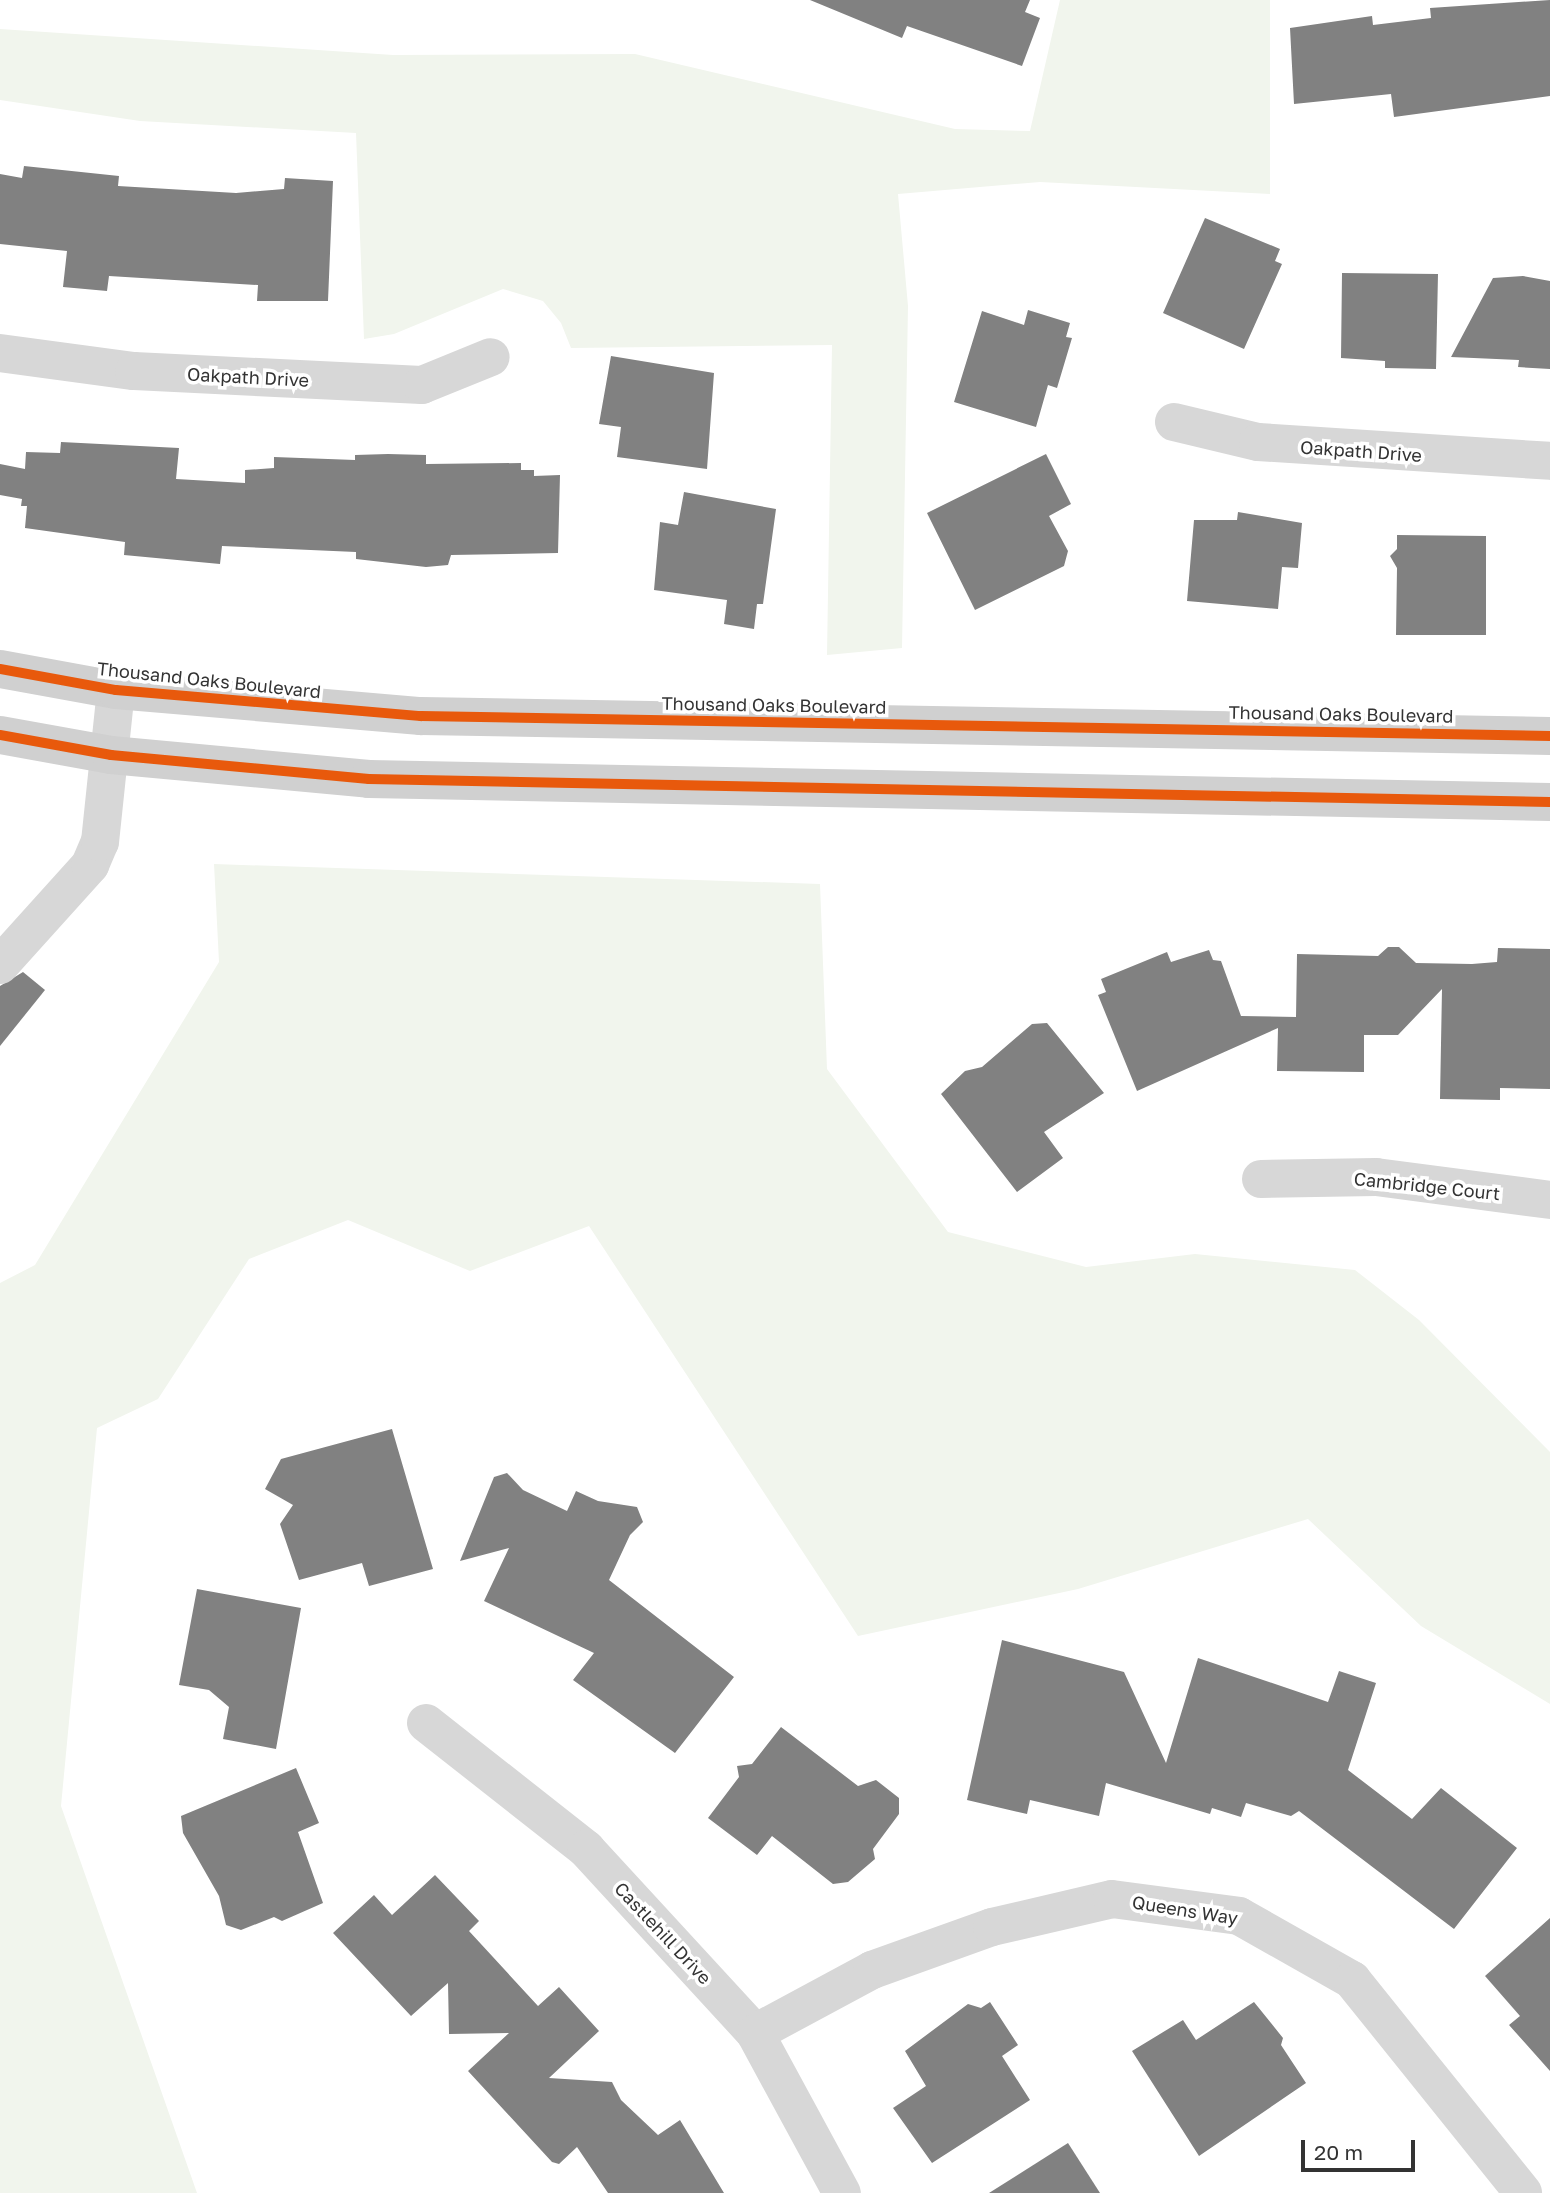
<!DOCTYPE html>
<style>
body{margin:0}
#map{position:relative;width:1550px;height:2193px;overflow:hidden;background:#fff;font-family:"Golos Text",sans-serif}
div>[style]{position:absolute}
.green>*{inset:0;background:#f1f5ed}
.building>*{inset:0;background:#818181}
.street>*{height:38px;margin:-19px;padding:0 19px;transform-origin:19px;border-radius:19px;background:#d7d7d7}
.secondary>*{height:38px;margin:-19px;padding:0 19px;transform-origin:19px;border-radius:19px;background:#d0d0d0}
.cycleway>*{height:10px;margin:-5px;padding:0 5px;transform-origin:5px;border-radius:5px;background:#e8590c}
span{translate:-50% -50%;white-space:nowrap;text-align:center;line-height:1.15;-webkit-text-stroke:7px #fff;paint-order:stroke}
.street-label{font-size:18px;color:#333}
.scale{position:absolute;left:1301px;top:2140px;width:114px;height:32px;box-sizing:border-box;border:4px solid #333;border-top:0;padding-left:9px;font-size:21px;line-height:24px;white-space:nowrap;color:#333;-webkit-text-stroke:5px #fff;paint-order:stroke}
</style>
<div id="map">
<div class="green">
<div style="clip-path:polygon(1060px 0,1270px 0,1270px 194px,1040px 182px,898px 194px,908px 306px,902px 648px,827px 655px,832px 345px,571px 348px,561px 323px,543px 301px,503px 289px,394px 334px,364px 339px,356px 133px,140px 121px,0 100px,0 29px,393px 55px,635px 54px,955px 129px,1030px 131px)"></div>
<div style="clip-path:polygon(214px 864px,820px 884px,827px 1069px,948px 1232px,1086px 1267px,1195px 1254px,1355px 1270px,1419px 1320px,1550px 1452px,1550px 1704px,1421px 1626px,1308px 1519px,1078px 1589px,858px 1636px,589px 1226px,470px 1271px,348px 1220px,249px 1259px,158px 1399px,97px 1428px,61px 1806px,197px 2193px,0 2193px,0 1283px,35px 1265px,219px 962px)"></div>
</div>
<div class="building">
<div style="clip-path:polygon(810px 0,1030px 0,1025px 12px,1040px 18px,1022px 66px,907px 26px,902px 38px)"></div>
<div style="clip-path:polygon(1550px 0,1550px 96px,1394px 117px,1391px 94px,1294px 104px,1290px 28px,1372px 16px,1373px 25px,1431px 18px,1430px 8px)"></div>
<div style="clip-path:polygon(24px 166px,119px 176px,118px 186px,236px 193px,284px 189px,285px 178px,333px 181px,328px 301px,257px 301px,258px 285px,109px 276px,107px 291px,63px 287px,67px 251px,0 244px,0 174px,22px 178px)"></div>
<div style="clip-path:polygon(1205px 218px,1280px 249px,1275px 261px,1282px 264px,1244px 349px,1163px 313px)"></div>
<div style="clip-path:polygon(1342px 273px,1438px 274px,1436px 369px,1385px 368px,1385px 361px,1341px 358px)"></div>
<div style="clip-path:polygon(1523px 276px,1550px 281px,1550px 369px,1518px 367px,1519px 360px,1451px 357px,1493px 278px)"></div>
<div style="clip-path:polygon(1028px 310px,1070px 323px,1066px 337px,1072px 338px,1057px 388px,1048px 385px,1036px 427px,954px 402px,982px 311px,1024px 325px)"></div>
<div style="clip-path:polygon(611px 356px,714px 373px,707px 469px,617px 457px,621px 427px,599px 424px)"></div>
<div style="clip-path:polygon(61px 442px,179px 448px,176px 479px,245px 483px,245px 470px,274px 468px,274px 457px,355px 460px,355px 455px,388px 454px,426px 455px,426px 464px,521px 463px,521px 470px,534px 470px,534px 476px,560px 475px,558px 553px,451px 555px,448px 565px,426px 567px,356px 559px,356px 552px,222px 546px,220px 564px,124px 555px,125px 542px,25px 528px,27px 506px,21px 506px,22px 499px,0 495px,0 464px,25px 469px,26px 452px,60px 453px)"></div>
<div style="clip-path:polygon(1046px 454px,1071px 504px,1049px 516px,1068px 551px,1064px 566px,975px 610px,927px 513px)"></div>
<div style="clip-path:polygon(684px 492px,776px 509px,763px 604px,757px 604px,754px 629px,724px 624px,727px 600px,654px 590px,660px 522px,678px 525px)"></div>
<div style="clip-path:polygon(1238px 512px,1302px 523px,1298px 568px,1282px 567px,1278px 609px,1187px 601px,1194px 520px,1237px 520px)"></div>
<div style="clip-path:polygon(1397px 535px,1486px 536px,1486px 635px,1396px 635px,1397px 568px,1390px 556px,1397px 549px)"></div>
<div style="clip-path:polygon(1388px 947px,1399px 947px,1416px 963px,1472px 964px,1497px 962px,1498px 948px,1550px 949px,1550px 1089px,1500px 1088px,1500px 1100px,1440px 1099px,1442px 989px,1398px 1035px,1364px 1035px,1364px 1072px,1277px 1071px,1278px 1028px,1137px 1091px,1098px 995px,1106px 992px,1101px 979px,1167px 952px,1171px 962px,1209px 950px,1213px 960px,1221px 961px,1241px 1016px,1296px 1017px,1297px 954px,1378px 956px)"></div>
<div style="clip-path:polygon(23px 972px,45px 990px,0 1046px,0 986px)"></div>
<div style="clip-path:polygon(1047px 1023px,1104px 1093px,1044px 1132px,1063px 1158px,1017px 1192px,941px 1094px,965px 1071px,982px 1067px,1032px 1024px)"></div>
<div style="clip-path:polygon(392px 1429px,433px 1569px,369px 1586px,362px 1563px,299px 1580px,280px 1524px,293px 1505px,265px 1489px,281px 1459px)"></div>
<div style="clip-path:polygon(507px 1473px,523px 1490px,567px 1511px,576px 1491px,598px 1501px,637px 1507px,643px 1522px,630px 1535px,609px 1580px,734px 1677px,675px 1753px,573px 1680px,594px 1653px,484px 1601px,509px 1548px,460px 1561px,494px 1477px)"></div>
<div style="clip-path:polygon(197px 1589px,301px 1608px,276px 1749px,223px 1739px,229px 1707px,209px 1690px,179px 1685px)"></div>
<div style="clip-path:polygon(1002px 1640px,1124px 1672px,1166px 1763px,1198px 1658px,1328px 1702px,1339px 1671px,1376px 1683px,1348px 1770px,1412px 1819px,1441px 1788px,1517px 1848px,1454px 1929px,1299px 1811px,1291px 1816px,1246px 1803px,1241px 1817px,1212px 1808px,1210px 1814px,1106px 1783px,1099px 1816px,1030px 1800px,1027px 1814px,967px 1800px)"></div>
<div style="clip-path:polygon(781px 1727px,858px 1786px,876px 1780px,899px 1798px,899px 1814px,873px 1849px,875px 1859px,848px 1882px,833px 1884px,772px 1836px,757px 1855px,708px 1818px,739px 1777px,737px 1766px,752px 1764px)"></div>
<div style="clip-path:polygon(296px 1768px,319px 1823px,298px 1832px,323px 1903px,282px 1921px,274px 1917px,241px 1930px,226px 1925px,219px 1896px,183px 1833px,181px 1816px)"></div>
<div style="clip-path:polygon(435px 1875px,479px 1921px,469px 1931px,538px 2006px,559px 1987px,599px 2031px,549px 2078px,612px 2082px,621px 2100px,658px 2135px,680px 2120px,724px 2193px,608px 2193px,577px 2147px,559px 2164px,552px 2162px,468px 2071px,509px 2033px,449px 2034px,448px 1983px,411px 2016px,333px 1933px,374px 1895px,392px 1915px)"></div>
<div style="clip-path:polygon(1550px 1918px,1550px 2071px,1509px 2025px,1520px 2016px,1485px 1976px)"></div>
<div style="clip-path:polygon(990px 2002px,1018px 2045px,1002px 2056px,1030px 2100px,932px 2163px,893px 2108px,926px 2086px,905px 2051px,968px 2004px,981px 2008px)"></div>
<div style="clip-path:polygon(1254px 2002px,1283px 2038px,1281px 2045px,1306px 2083px,1199px 2156px,1132px 2051px,1183px 2020px,1196px 2040px)"></div>
<div style="clip-path:polygon(1068px 2143px,1100px 2193px,989px 2193px)"></div>
</div>
<div class="street">
<div style="left:0;top:353px;width:135px;rotate:7.7deg"></div>
<div style="left:134px;top:371px;width:288px;rotate:2.8deg"></div>
<div style="left:422px;top:385px;width:74px;rotate:-22.1deg"></div>
<div style="left:1174px;top:422px;width:86px;rotate:13.4deg"></div>
<div style="left:1258px;top:442px;width:293px;rotate:3.7deg"></div>
<div style="left:0;top:965px;width:135px;rotate:-48deg"></div>
<div style="left:90px;top:865px;width:25px;rotate:-67deg"></div>
<div style="left:100px;top:842px;width:153px;rotate:-84deg"></div>
<div style="left:1261px;top:1179px;width:115px;rotate:-1deg"></div>
<div style="left:1376px;top:1177px;width:176px;rotate:7.5deg"></div>
<div style="left:426px;top:1723px;width:204px;rotate:38.2deg"></div>
<div style="left:586px;top:1849px;width:250px;rotate:47.4deg"></div>
<div style="left:755px;top:2033px;width:182px;rotate:61.5deg"></div>
<div style="left:755px;top:2033px;width:133px;rotate:-28.3deg"></div>
<div style="left:872px;top:1970px;width:127px;rotate:-19.7deg"></div>
<div style="left:992px;top:1927px;width:123px;rotate:-13.1deg"></div>
<div style="left:1112px;top:1899px;width:128px;rotate:7.6deg"></div>
<div style="left:1239px;top:1916px;width:130px;rotate:29.5deg"></div>
<div style="left:1352px;top:1980px;width:273px;rotate:51.2deg"></div>
</div>
<div class="secondary">
<div style="left:0;top:669px;width:118px;rotate:10.3deg"></div>
<div style="left:116px;top:690px;width:306px;rotate:4.9deg"></div>
<div style="left:421px;top:716px;width:1129px;rotate:1.01deg"></div>
<div style="left:0;top:735px;width:113px;rotate:10.2deg"></div>
<div style="left:111px;top:755px;width:259px;rotate:5.3deg"></div>
<div style="left:369px;top:779px;width:1181px;rotate:1.12deg"></div>
</div>
<div class="cycleway">
<div style="left:0;top:669px;width:118px;rotate:10.3deg"></div>
<div style="left:116px;top:690px;width:306px;rotate:4.9deg"></div>
<div style="left:421px;top:716px;width:1129px;rotate:1.01deg"></div>
<div style="left:0;top:735px;width:113px;rotate:10.2deg"></div>
<div style="left:111px;top:755px;width:259px;rotate:5.3deg"></div>
<div style="left:369px;top:779px;width:1181px;rotate:1.12deg"></div>
</div>
<div class="street-label">
<span style="left:248px;top:377px;rotate:3deg">Oakpath Drive</span>
<span style="left:1361px;top:451px;rotate:4deg">Oakpath Drive</span>
<span style="left:209px;top:680px;rotate:6deg">Thousand Oaks Boulevard</span>
<span style="left:774px;top:705px;rotate:1deg">Thousand Oaks Boulevard</span>
<span style="left:1341px;top:714px;rotate:1deg">Thousand Oaks Boulevard</span>
<span style="left:1427px;top:1186px;rotate:6deg">Cambridge Court</span>
<span style="left:1185px;top:1910px;rotate:9deg">Queens Way</span>
<span style="left:663px;top:1933px;rotate:47deg">Castlehill Drive</span>
</div>
<div class="scale">20 m</div>
</div>
